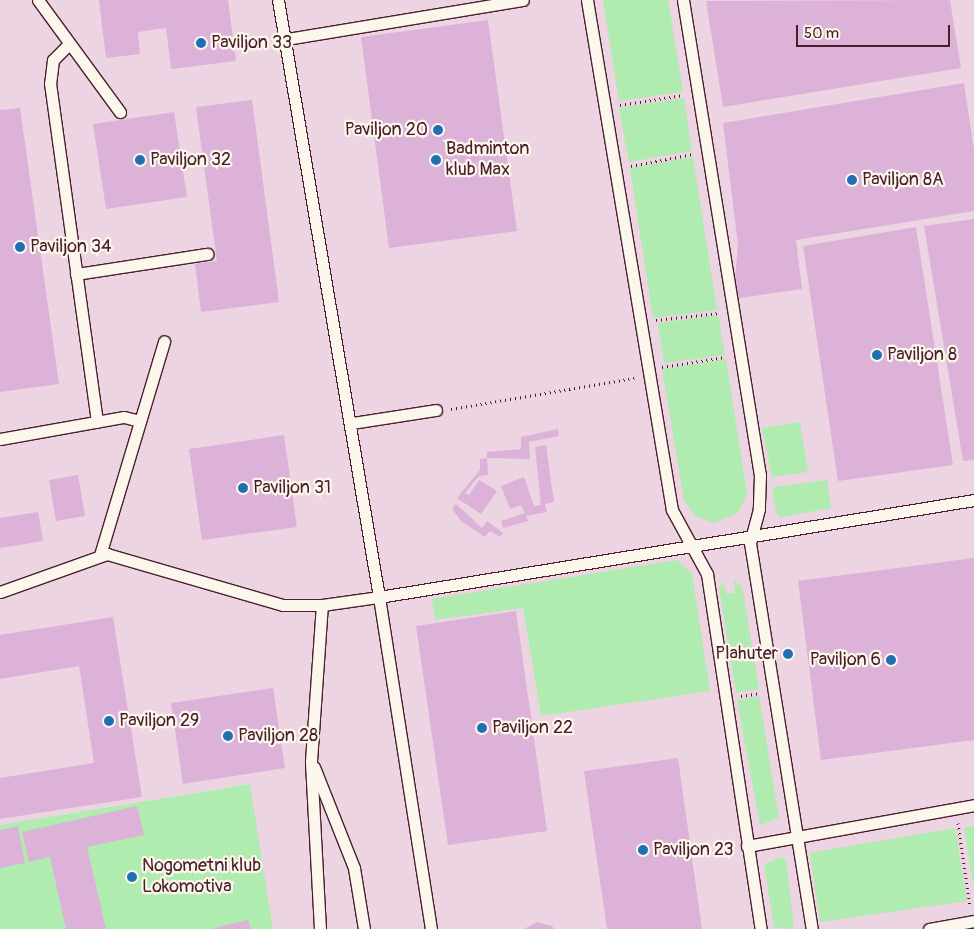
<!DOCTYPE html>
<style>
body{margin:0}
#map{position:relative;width:974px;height:929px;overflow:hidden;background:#f2e2e6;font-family:Pangolin,sans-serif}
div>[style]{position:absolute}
.built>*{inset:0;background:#ecd4e2}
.green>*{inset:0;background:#b0ebb0}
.building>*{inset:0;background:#ddb2d8}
.path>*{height:3px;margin-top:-1.5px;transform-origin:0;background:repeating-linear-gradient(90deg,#4a1f2b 0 1px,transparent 0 5px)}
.roads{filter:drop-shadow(1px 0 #4a1f2b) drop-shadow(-1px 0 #4a1f2b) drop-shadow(0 1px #4a1f2b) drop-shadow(0 -1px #4a1f2b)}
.service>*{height:11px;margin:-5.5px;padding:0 5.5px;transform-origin:5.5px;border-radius:5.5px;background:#fbf7ec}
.dots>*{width:14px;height:14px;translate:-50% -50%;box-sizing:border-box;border:2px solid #fbf7ec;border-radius:50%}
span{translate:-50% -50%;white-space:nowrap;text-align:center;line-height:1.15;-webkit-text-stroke:4.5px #fbf7ec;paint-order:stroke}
.poi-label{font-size:18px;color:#4a1f2b}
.left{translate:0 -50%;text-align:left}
.right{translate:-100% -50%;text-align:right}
.scale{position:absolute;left:796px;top:25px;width:154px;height:22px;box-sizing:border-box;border:2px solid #4a1f2b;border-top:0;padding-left:6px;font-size:15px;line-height:18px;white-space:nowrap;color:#4a1f2b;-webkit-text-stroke:4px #fbf7ec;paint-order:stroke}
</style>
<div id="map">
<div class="built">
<div style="clip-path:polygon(0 0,974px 0,974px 929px,273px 929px,249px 784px,0 825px)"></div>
</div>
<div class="green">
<div style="clip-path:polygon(668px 0,683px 92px,619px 101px,603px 0)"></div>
<div style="clip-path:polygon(684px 98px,692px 151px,629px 162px,619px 108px)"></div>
<div style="clip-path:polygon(693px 157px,717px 310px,653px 318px,630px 168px)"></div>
<div style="clip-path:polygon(718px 315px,725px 355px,664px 363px,658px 323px)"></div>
<div style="clip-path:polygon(726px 359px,747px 494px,738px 513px,714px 523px,695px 516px,684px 500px,662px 369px)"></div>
<div style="clip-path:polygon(800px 422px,808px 472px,772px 477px,762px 428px)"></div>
<div style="clip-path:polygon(827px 480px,831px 508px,781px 517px,777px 514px,772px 492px,775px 487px)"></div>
<div style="clip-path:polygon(677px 560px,692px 573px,710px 691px,541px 716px,523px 608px,435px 620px,432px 599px)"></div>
<div style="clip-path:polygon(734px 581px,742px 586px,759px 689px,736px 693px,719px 587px,724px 582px,726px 594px,735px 593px)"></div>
<div style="clip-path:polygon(759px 696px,779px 818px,760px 825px,737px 700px)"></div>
<div style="clip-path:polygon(250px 784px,273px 929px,0 929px,0 825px)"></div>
<div style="clip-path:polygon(974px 826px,974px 889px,964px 828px)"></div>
<div style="clip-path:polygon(955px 828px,967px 901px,820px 922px,810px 853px)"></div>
<div style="clip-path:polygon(782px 857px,786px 860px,794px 929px,774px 927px,764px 864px)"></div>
</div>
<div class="building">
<div style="clip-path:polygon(99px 0,228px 0,236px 61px,171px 69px,166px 28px,138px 32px,140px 54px,106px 58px)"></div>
<div style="clip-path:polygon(950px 0,961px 68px,723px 107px,706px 1px)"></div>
<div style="clip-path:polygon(488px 20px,517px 231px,389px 248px,361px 37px)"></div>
<div style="clip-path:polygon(964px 83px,974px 150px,974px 211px,796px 240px,802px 289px,733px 299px,738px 245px,723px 123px)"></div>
<div style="clip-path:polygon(252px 100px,279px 302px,201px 312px,195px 264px,217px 261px,196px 107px)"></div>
<div style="clip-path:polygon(20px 108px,59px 384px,0 392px,0 110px)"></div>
<div style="clip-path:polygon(174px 112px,187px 197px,106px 209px,93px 124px)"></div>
<div style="clip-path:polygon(974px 219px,974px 460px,963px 461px,924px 226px)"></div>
<div style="clip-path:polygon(916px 227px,953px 465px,838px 481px,803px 246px)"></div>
<div style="clip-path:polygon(558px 429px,559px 436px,529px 442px,530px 459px,487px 458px,488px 475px,479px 476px,465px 493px,469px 495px,479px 480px,497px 491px,481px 514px,457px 498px,480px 470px,480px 459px,487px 458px,487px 452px,521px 449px,521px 437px)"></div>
<div style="clip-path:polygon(284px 435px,297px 527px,202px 540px,189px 449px)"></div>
<div style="clip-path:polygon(546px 445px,554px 502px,545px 504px,547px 512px,526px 516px,528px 521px,503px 528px,501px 521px,525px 513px,521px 505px,510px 509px,501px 486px,524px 477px,534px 506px,541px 505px,535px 447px)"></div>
<div style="clip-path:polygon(78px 475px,85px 516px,56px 521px,49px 480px)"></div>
<div style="clip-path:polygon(456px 504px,482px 528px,487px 521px,503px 533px,500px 537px,490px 531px,485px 537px,461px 521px,452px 509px)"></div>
<div style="clip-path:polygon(38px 512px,43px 541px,0 548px,0 518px)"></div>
<div style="clip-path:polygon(974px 558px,974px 740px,821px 760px,798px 581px)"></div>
<div style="clip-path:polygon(516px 611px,547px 831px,448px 845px,416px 626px)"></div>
<div style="clip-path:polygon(113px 617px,142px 797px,0 819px,0 778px,94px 763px,79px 666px,0 679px,0 635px)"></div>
<div style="clip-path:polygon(273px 688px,285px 768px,183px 784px,171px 703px)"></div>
<div style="clip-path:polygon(678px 758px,702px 929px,607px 929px,584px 771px)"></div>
<div style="clip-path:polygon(137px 806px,144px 835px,87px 847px,106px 929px,66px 929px,50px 857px,29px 862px,22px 832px)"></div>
<div style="clip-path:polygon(18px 826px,25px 863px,0 868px,0 830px)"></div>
<div style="clip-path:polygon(248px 920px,251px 929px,214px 929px,214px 928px)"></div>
<div style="clip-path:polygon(537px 922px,552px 926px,554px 929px,524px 929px)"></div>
</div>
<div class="path">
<div style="left:620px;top:105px;width:64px;rotate:-9deg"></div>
<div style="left:631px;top:166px;width:63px;rotate:-11deg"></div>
<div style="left:656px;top:320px;width:63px;rotate:-6.3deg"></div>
<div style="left:662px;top:367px;width:64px;rotate:-9deg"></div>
<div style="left:451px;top:409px;width:186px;rotate:-9.6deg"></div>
<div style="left:741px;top:696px;width:18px;rotate:-9deg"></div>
<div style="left:958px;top:823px;width:84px;rotate:81.8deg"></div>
</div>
<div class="roads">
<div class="service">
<div style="left:38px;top:0;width:139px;rotate:53.8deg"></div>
<div style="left:587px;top:0;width:517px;rotate:80.54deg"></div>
<div style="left:672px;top:510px;width:73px;rotate:61.3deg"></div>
<div style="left:707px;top:574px;width:359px;rotate:81.4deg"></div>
<div style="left:683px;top:0;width:481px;rotate:80.8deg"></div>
<div style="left:760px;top:475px;width:34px;rotate:92deg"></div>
<div style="left:759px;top:509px;width:35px;rotate:105deg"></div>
<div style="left:750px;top:543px;width:391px;rotate:80.9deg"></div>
<div style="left:287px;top:39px;width:239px;rotate:-9.4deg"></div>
<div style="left:68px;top:45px;width:21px;rotate:135deg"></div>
<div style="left:53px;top:60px;width:23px;rotate:97deg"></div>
<div style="left:50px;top:83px;width:342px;rotate:82.1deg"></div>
<div style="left:76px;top:274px;width:133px;rotate:-8.7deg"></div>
<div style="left:352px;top:423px;width:85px;rotate:-8.8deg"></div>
<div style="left:0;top:439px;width:126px;rotate:-10.1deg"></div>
<div style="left:124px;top:417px;width:16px;rotate:14deg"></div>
<div style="left:100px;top:555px;width:223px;rotate:-73.3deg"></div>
<div style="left:0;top:592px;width:114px;rotate:-19.6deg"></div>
<div style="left:107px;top:554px;width:183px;rotate:16.2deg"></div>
<div style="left:283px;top:605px;width:39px"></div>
<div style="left:322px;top:605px;width:58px;rotate:-8deg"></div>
<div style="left:379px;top:597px;width:605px;rotate:-99.6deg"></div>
<div style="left:314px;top:767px;width:109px;rotate:68.4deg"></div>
<div style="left:354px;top:868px;width:62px;rotate:80.7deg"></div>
<div style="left:747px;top:846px;width:231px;rotate:-10.2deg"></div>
<div style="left:320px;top:929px;width:168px;rotate:-93.1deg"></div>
<div style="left:311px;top:761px;width:156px;rotate:-86deg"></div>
<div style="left:431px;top:929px;width:336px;rotate:-98.9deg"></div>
<div style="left:379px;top:597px;width:603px;rotate:-9.26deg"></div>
<div style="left:929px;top:929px;width:46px;rotate:-10.1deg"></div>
</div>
</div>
<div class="dots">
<div style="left:201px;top:43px;background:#1f6fb2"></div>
<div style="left:438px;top:130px;background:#1f6fb2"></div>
<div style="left:140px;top:160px;background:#1f6fb2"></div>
<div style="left:436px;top:160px;background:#1f6fb2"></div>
<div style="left:852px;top:180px;background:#1f6fb2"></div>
<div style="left:20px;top:247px;background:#1f6fb2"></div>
<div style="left:877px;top:355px;background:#1f6fb2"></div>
<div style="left:243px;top:488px;background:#1f6fb2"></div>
<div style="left:788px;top:654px;background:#1f6fb2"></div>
<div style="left:891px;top:660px;background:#1f6fb2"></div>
<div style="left:109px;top:721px;background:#1f6fb2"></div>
<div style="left:482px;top:728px;background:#1f6fb2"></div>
<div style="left:228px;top:736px;background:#1f6fb2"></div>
<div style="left:643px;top:850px;background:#1f6fb2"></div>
<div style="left:132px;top:877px;background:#1f6fb2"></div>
</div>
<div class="poi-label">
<span class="left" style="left:211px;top:43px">Paviljon 33</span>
<span class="right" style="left:428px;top:130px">Paviljon 20</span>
<span class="left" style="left:446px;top:160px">Badminton<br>klub Max</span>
<span class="left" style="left:150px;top:160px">Paviljon 32</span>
<span class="left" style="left:862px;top:180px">Paviljon 8A</span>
<span class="left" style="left:30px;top:247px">Paviljon 34</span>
<span class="left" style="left:887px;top:355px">Paviljon 8</span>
<span class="left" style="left:253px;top:488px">Paviljon 31</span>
<span class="right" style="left:778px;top:654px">Plahuter</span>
<span class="right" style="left:881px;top:660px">Paviljon 6</span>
<span class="left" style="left:119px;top:721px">Paviljon 29</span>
<span class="left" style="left:492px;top:728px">Paviljon 22</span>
<span class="left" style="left:238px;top:736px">Paviljon 28</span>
<span class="left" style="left:653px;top:850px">Paviljon 23</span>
<span class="left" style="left:142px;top:877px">Nogometni klub<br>Lokomotiva</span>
</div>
<div class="scale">50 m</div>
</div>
